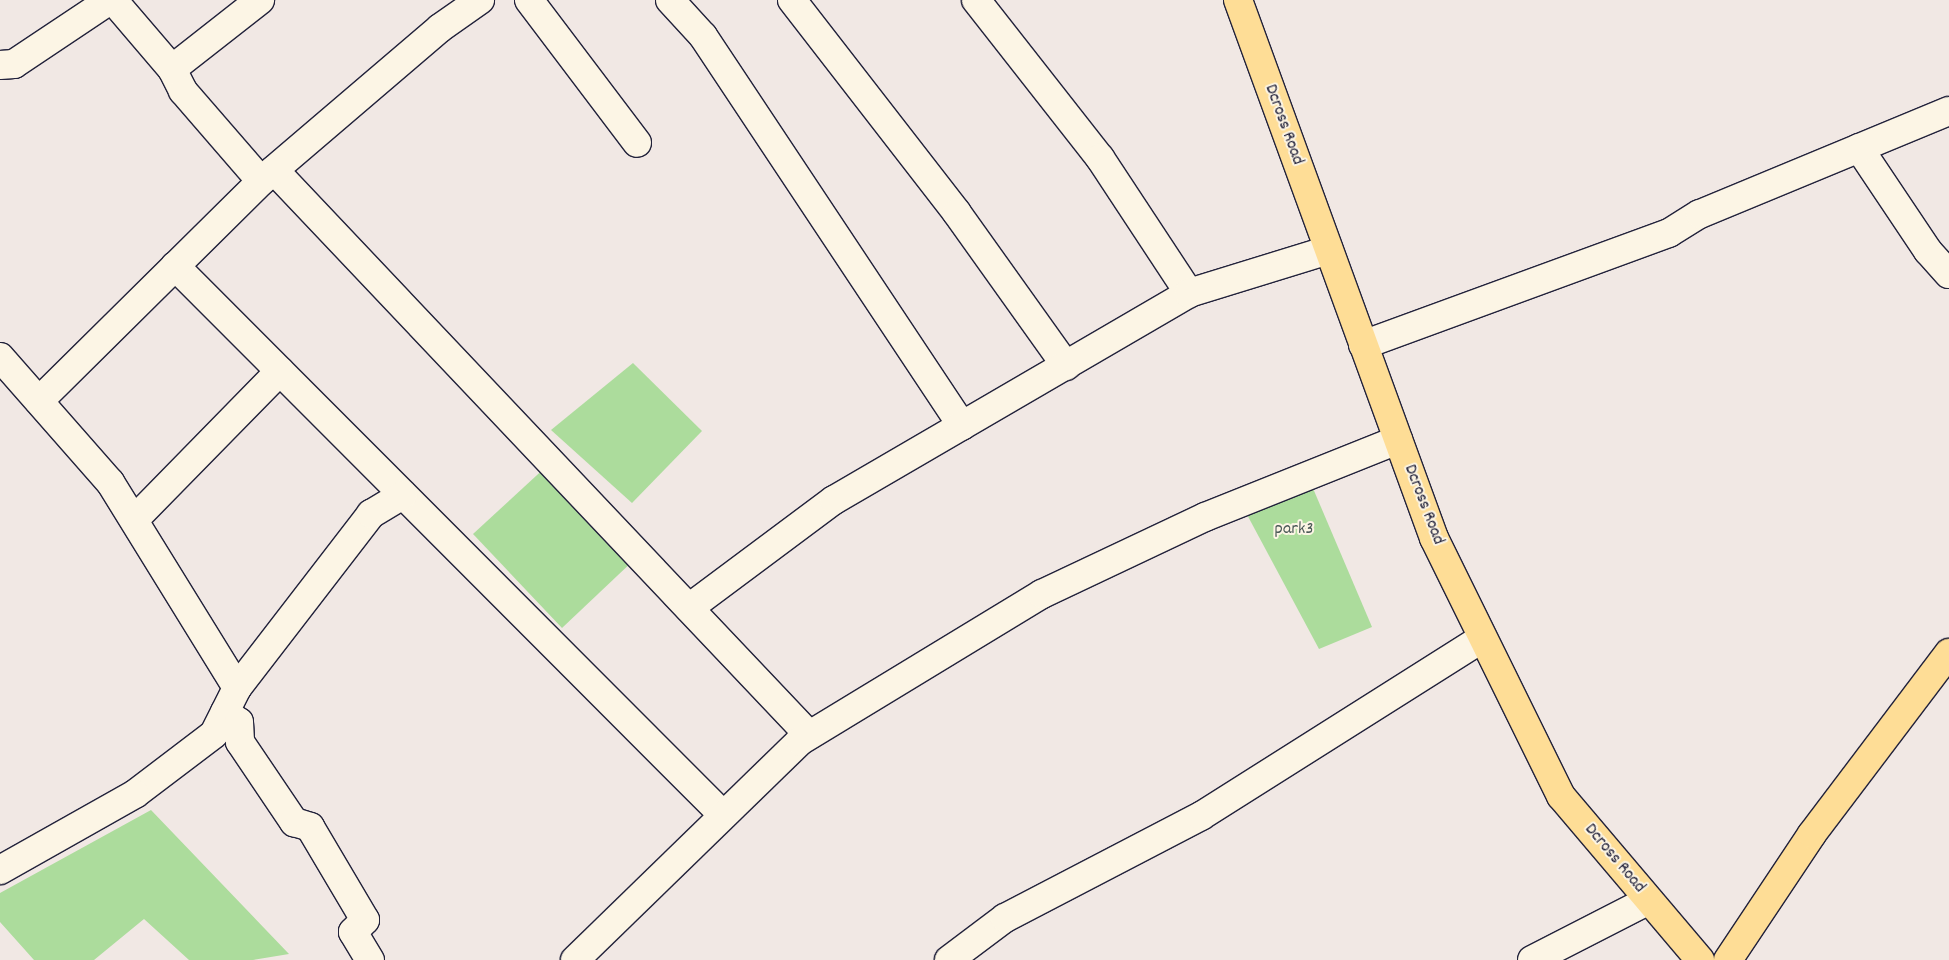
<!DOCTYPE html>
<style>
body{margin:0}
#map{position:relative;width:1949px;height:960px;overflow:hidden;background:#f1e8e4;font-family:Dekko,sans-serif}
div>[style]{position:absolute}
.green>*{inset:0;background:#acdc9c}
.roads{filter:drop-shadow(1px 0 #22223b) drop-shadow(-1px 0 #22223b) drop-shadow(0 1px #22223b) drop-shadow(0 -1px #22223b)}
.minor>*{height:28px;margin:-14px;padding:0 14px;transform-origin:14px;border-radius:14px;background:#fcf5e5}
.major>*{height:28px;margin:-14px;padding:0 14px;transform-origin:14px;border-radius:14px;background:#fedd96}
span{translate:-50% -50%;white-space:nowrap;text-align:center;line-height:1.15;-webkit-text-stroke:4px #fcf5e5;paint-order:stroke}
.street-label{font-size:18px;color:#22223b}
.park-label{font-size:18px;color:#4b5a58}
</style>
<div id="map">
<div class="green">
<div style="clip-path:polygon(633px 363px,702px 431px,632px 503px,551px 430px)"></div>
<div style="clip-path:polygon(549px 464px,635px 559px,562px 628px,473px 534px)"></div>
<div style="clip-path:polygon(1312px 486px,1372px 627px,1319px 649px,1244px 509px)"></div>
<div style="clip-path:polygon(151px 810px,289px 954px,253px 960px,189px 960px,144px 919px,94px 960px,34px 960px,0 922px,0 893px)"></div>
</div>
<div class="roads">
<div class="minor">
<div style="left:113px;top:0;width:91px;rotate:49.5deg"></div>
<div style="left:172px;top:69px;width:25px;rotate:63deg"></div>
<div style="left:183px;top:91px;width:119px;rotate:49.1deg"></div>
<div style="left:529px;top:0;width:179px;rotate:52.9deg"></div>
<div style="left:670px;top:0;width:49px;rotate:47.5deg"></div>
<div style="left:703px;top:36px;width:468px;rotate:56.4deg"></div>
<div style="left:792px;top:0;width:269px;rotate:52.2deg"></div>
<div style="left:957px;top:213px;width:188px;rotate:54.5deg"></div>
<div style="left:976px;top:0;width:201px;rotate:51.9deg"></div>
<div style="left:1100px;top:158px;width:162px;rotate:56.6deg"></div>
<div style="left:0;top:65px;width:14px;rotate:-4deg"></div>
<div style="left:14px;top:64px;width:115px;rotate:-33.7deg"></div>
<div style="left:172px;top:69px;width:112px;rotate:-38.1deg"></div>
<div style="left:1859px;top:148px;width:124px;rotate:56.2deg"></div>
<div style="left:1928px;top:251px;width:31px;rotate:48deg"></div>
<div style="left:274px;top:170px;width:778px;rotate:46.56deg"></div>
<div style="left:175px;top:266px;width:776px;rotate:45.05deg"></div>
<div style="left:1363px;top:345px;width:326px;rotate:-20.1deg"></div>
<div style="left:1669px;top:233px;width:36px;rotate:-32deg"></div>
<div style="left:1700px;top:214px;width:269px;rotate:-22.5deg"></div>
<div style="left:0;top:357px;width:167px;rotate:48.7deg"></div>
<div style="left:110px;top:482px;width:242px;rotate:58.3deg"></div>
<div style="left:237px;top:688px;width:51px;rotate:116.6deg"></div>
<div style="left:214px;top:734px;width:99px;rotate:142.8deg"></div>
<div style="left:135px;top:794px;width:155px;rotate:150.6deg"></div>
<div style="left:39px;top:401px;width:313px;rotate:-44.7deg"></div>
<div style="left:261px;top:181px;width:235px;rotate:-40.5deg"></div>
<div style="left:440px;top:28px;width:49px;rotate:-35deg"></div>
<div style="left:135px;top:519px;width:207px;rotate:-45.6deg"></div>
<div style="left:689px;top:608px;width:181px;rotate:-36.7deg"></div>
<div style="left:834px;top:500px;width:411px;rotate:-30.2deg"></div>
<div style="left:1189px;top:293px;width:146px;rotate:-17.1deg"></div>
<div style="left:237px;top:688px;width:220px;rotate:-52.4deg"></div>
<div style="left:371px;top:514px;width:37px;rotate:-31deg"></div>
<div style="left:225px;top:712px;width:17px;rotate:36deg"></div>
<div style="left:239px;top:722px;width:20px;rotate:87deg"></div>
<div style="left:240px;top:742px;width:97px;rotate:56deg"></div>
<div style="left:294px;top:822px;width:17px;rotate:17deg"></div>
<div style="left:310px;top:827px;width:108px;rotate:59.4deg"></div>
<div style="left:365px;top:920px;width:17px;rotate:135deg"></div>
<div style="left:353px;top:932px;width:33px;rotate:59deg"></div>
<div style="left:575px;top:960px;width:314px;rotate:-44.2deg"></div>
<div style="left:800px;top:741px;width:283px;rotate:-31.3deg"></div>
<div style="left:1042px;top:594px;width:180px;rotate:-25.3deg"></div>
<div style="left:1205px;top:517px;width:208px;rotate:-21.8deg"></div>
<div style="left:949px;top:960px;width:70px;rotate:-36.9deg"></div>
<div style="left:1005px;top:918px;width:221px;rotate:-27.5deg"></div>
<div style="left:1201px;top:816px;width:333px;rotate:-32.3deg"></div>
<div style="left:1532px;top:960px;width:131px;rotate:-27.1deg"></div>
</div>
<div class="major">
<div style="left:1238px;top:0;width:573px;rotate:69.98deg"></div>
<div style="left:1434px;top:538px;width:288px;rotate:63.8deg"></div>
<div style="left:1561px;top:796px;width:215px;rotate:49.7deg"></div>
<div style="left:1728px;top:960px;width:151px;rotate:-56.3deg"></div>
<div style="left:1812px;top:834px;width:227px;rotate:-52.9deg"></div>
</div>
</div>
<div class="street-label">
<span style="left:1283px;top:125px;rotate:70deg">Dcross Road</span>
<span style="left:1423px;top:505px;rotate:69deg">Dcross Road</span>
<span style="left:1614px;top:859px;rotate:50deg">Dcross Road</span>
</div>
<div class="park-label">
<span style="left:1294px;top:530px">park3</span>
</div>
</div>
